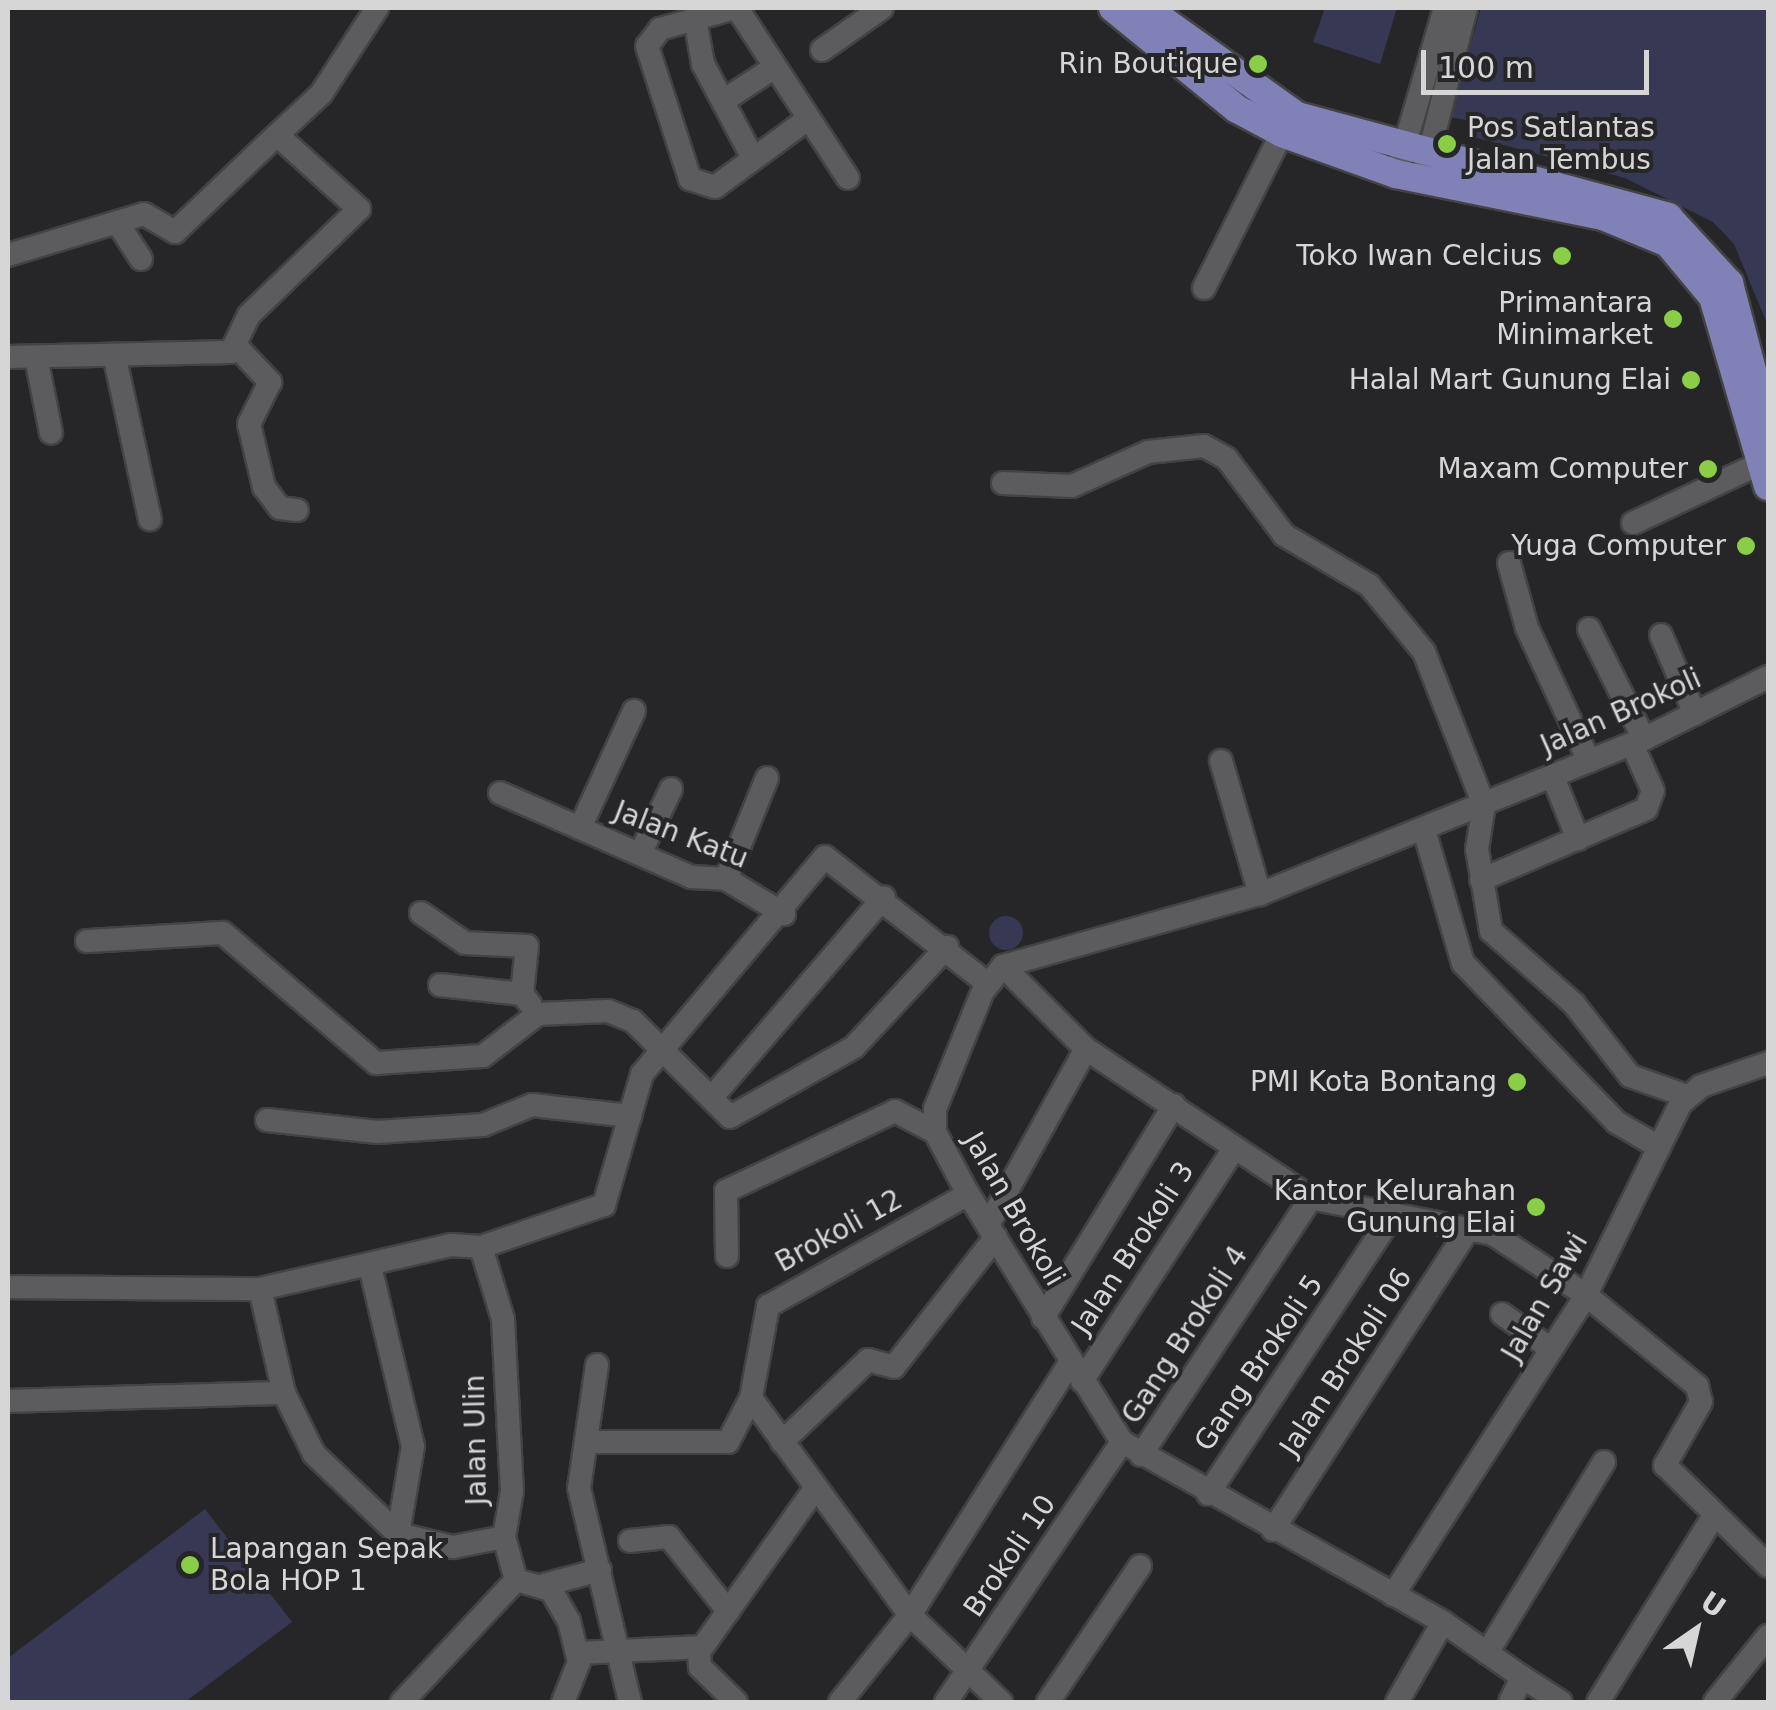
<!DOCTYPE html>
<style>
body{margin:0}
#map{position:relative;width:1776px;height:1710px;overflow:hidden;background:#262628;font-family:"DejaVu Sans",sans-serif}
div>[style]{position:absolute}
.green>*{inset:0;background:#373854}
.round{border-radius:50%}
.roads{filter:drop-shadow(2px 0 #434344) drop-shadow(-2px 0 #434344) drop-shadow(0 2px #434344) drop-shadow(0 -2px #434344)}
.minor>*{height:22px;margin:-11px;padding:0 11px;transform-origin:11px;border-radius:11px;background:#5c5c5f}
.major>*{height:28px;margin:-14px;padding:0 14px;transform-origin:14px;border-radius:14px;background:#8081b6}
.dots>*{width:28px;height:28px;translate:-50% -50%;box-sizing:border-box;border:5px solid #262628;border-radius:50%}
span{translate:-50% -50%;white-space:nowrap;text-align:center;line-height:1.15;-webkit-text-stroke:8px #262628;paint-order:stroke}
.poi-label{font-size:28px;color:#d6d6d7}
.right{translate:-100% -50%;text-align:right}
.left{translate:0 -50%;text-align:left}
.street-label{font-size:28px;color:#d6d6d7}
.frame{position:absolute;inset:0;border:10px solid #d6d6d7;pointer-events:none}
.north{position:absolute;left:1646px;top:1580px;width:100px;height:100px;-webkit-text-stroke:8px #262628;paint-order:stroke;rotate:34deg;font-size:28px;font-weight:700;line-height:40px;text-align:center;color:#d6d6d7}
.north::after{content:'';display:block;margin:auto;width:35px;height:45px;background:#d6d6d7;clip-path:polygon(50% 0,100% 100%,50% 72%,0 100%)}
.scale{position:absolute;left:1421px;top:50px;width:228px;height:45px;box-sizing:border-box;border:5px solid #d6d6d7;border-top:0;padding-left:12px;font-size:30px;line-height:35px;white-space:nowrap;color:#d6d6d7;-webkit-text-stroke:8px #262628;paint-order:stroke}
</style>
<div id="map">
<div class="green">
<div style="clip-path:polygon(1325px 8px,1397px 8px,1380px 64px,1313px 42px)"></div>
<div style="clip-path:polygon(1481px 8px,1768px 8px,1768px 326px,1734px 244px,1713px 222px,1625px 178px,1474px 137px,1475px 122px,1450px 117px)"></div>
<div class="round" style="left:989px;top:916px;width:34px;height:34px"></div>
<div style="clip-path:polygon(205px 1509px,292px 1622px,185px 1702px,8px 1702px,8px 1658px)"></div>
</div>
<div class="roads">
<div class="minor">
<div style="left:735px;top:8px;width:78px;rotate:164.4deg"></div>
<div style="left:660px;top:29px;width:21px;rotate:127deg"></div>
<div style="left:647px;top:46px;width:140px;rotate:72.1deg"></div>
<div style="left:690px;top:179px;width:26px;rotate:18deg"></div>
<div style="left:715px;top:187px;width:115px;rotate:-36.2deg"></div>
<div style="left:737px;top:8px;width:203px;rotate:56.9deg"></div>
<div style="left:695px;top:19px;width:46px;rotate:79.9deg"></div>
<div style="left:703px;top:64px;width:106px;rotate:62deg"></div>
<div style="left:822px;top:50px;width:73px;rotate:-35deg"></div>
<div style="left:723px;top:101px;width:62px;rotate:-33.2deg"></div>
<div style="left:1401px;top:158px;width:156px;rotate:-73.7deg"></div>
<div style="left:1425px;top:169px;width:166px;rotate:-75.7deg"></div>
<div style="left:117px;top:222px;width:44px;rotate:57deg"></div>
<div style="left:8px;top:255px;width:142px;rotate:-16.8deg"></div>
<div style="left:144px;top:214px;width:36px;rotate:30deg"></div>
<div style="left:175px;top:232px;width:141px;rotate:-43.6deg"></div>
<div style="left:1204px;top:288px;width:174px;rotate:-63.3deg"></div>
<div style="left:236px;top:346px;width:50px;rotate:46.6deg"></div>
<div style="left:270px;top:382px;width:47px;rotate:116.6deg"></div>
<div style="left:249px;top:424px;width:65px;rotate:76.6deg"></div>
<div style="left:264px;top:487px;width:26px;rotate:53deg"></div>
<div style="left:280px;top:508px;width:17px;rotate:7deg"></div>
<div style="left:8px;top:357px;width:223px;rotate:-1.3deg"></div>
<div style="left:231px;top:352px;width:41px;rotate:-64.1deg"></div>
<div style="left:249px;top:315px;width:153px;rotate:-43.9deg"></div>
<div style="left:359px;top:209px;width:110px;rotate:-137.9deg"></div>
<div style="left:277px;top:135px;width:60px;rotate:-43deg"></div>
<div style="left:321px;top:94px;width:103px;rotate:-56.9deg"></div>
<div style="left:36px;top:357px;width:77px;rotate:78.8deg"></div>
<div style="left:115px;top:359px;width:164px;rotate:77.7deg"></div>
<div style="left:1003px;top:483px;width:69px;rotate:2.5deg"></div>
<div style="left:1072px;top:486px;width:83px;rotate:-24.1deg"></div>
<div style="left:1148px;top:452px;width:56px;rotate:-6.1deg"></div>
<div style="left:1204px;top:446px;width:26px;rotate:29deg"></div>
<div style="left:1227px;top:459px;width:95px;rotate:53.1deg"></div>
<div style="left:1284px;top:535px;width:99px;rotate:30.5deg"></div>
<div style="left:1369px;top:585px;width:87px;rotate:50.6deg"></div>
<div style="left:1424px;top:652px;width:164px;rotate:68.6deg"></div>
<div style="left:1484px;top:805px;width:45px;rotate:99deg"></div>
<div style="left:1477px;top:849px;width:83px;rotate:80.3deg"></div>
<div style="left:1491px;top:931px;width:111px;rotate:41.3deg"></div>
<div style="left:1574px;top:1004px;width:91px;rotate:52.1deg"></div>
<div style="left:1630px;top:1076px;width:60px;rotate:19.3deg"></div>
<div style="left:1633px;top:523px;width:137px;rotate:-25.1deg"></div>
<div style="left:1509px;top:563px;width:67px;rotate:74.5deg"></div>
<div style="left:1527px;top:628px;width:147px;rotate:65deg"></div>
<div style="left:1589px;top:629px;width:123px;rotate:63.4deg"></div>
<div style="left:1661px;top:635px;width:86px;rotate:66.7deg"></div>
<div style="left:1221px;top:761px;width:139px;rotate:73.7deg"></div>
<div style="left:1553px;top:777px;width:67px;rotate:68deg"></div>
<div style="left:500px;top:793px;width:209px;rotate:23.7deg"></div>
<div style="left:691px;top:877px;width:35px;rotate:3deg"></div>
<div style="left:726px;top:879px;width:68px;rotate:31.1deg"></div>
<div style="left:580px;top:828px;width:129px;rotate:-65.2deg"></div>
<div style="left:1424px;top:830px;width:139px;rotate:73.7deg"></div>
<div style="left:1463px;top:963px;width:221px;rotate:46.1deg"></div>
<div style="left:1616px;top:1122px;width:50px;rotate:30.2deg"></div>
<div style="left:640px;top:854px;width:72px;rotate:-64.5deg"></div>
<div style="left:726px;top:879px;width:109px;rotate:-67.9deg"></div>
<div style="left:1481px;top:880px;width:180px;rotate:-23.3deg"></div>
<div style="left:1646px;top:809px;width:19px;rotate:-69deg"></div>
<div style="left:1653px;top:791px;width:51px;rotate:-114.1deg"></div>
<div style="left:421px;top:913px;width:53px;rotate:34.3deg"></div>
<div style="left:465px;top:943px;width:62px;rotate:2.8deg"></div>
<div style="left:527px;top:946px;width:48px;rotate:95.9deg"></div>
<div style="left:87px;top:941px;width:136px;rotate:-3.4deg"></div>
<div style="left:223px;top:933px;width:201px;rotate:40.4deg"></div>
<div style="left:376px;top:1063px;width:107px;rotate:-3.7deg"></div>
<div style="left:483px;top:1056px;width:69px;rotate:-37.4deg"></div>
<div style="left:538px;top:1014px;width:70px;rotate:-2.5deg"></div>
<div style="left:608px;top:1011px;width:27px;rotate:22deg"></div>
<div style="left:633px;top:1021px;width:136px;rotate:44.7deg"></div>
<div style="left:730px;top:1117px;width:142px;rotate:-29.4deg"></div>
<div style="left:854px;top:1047px;width:137px;rotate:-47.1deg"></div>
<div style="left:1003px;top:966px;width:117px;rotate:45deg"></div>
<div style="left:1086px;top:1049px;width:270px;rotate:33.5deg"></div>
<div style="left:1311px;top:1198px;width:186px;rotate:11.2deg"></div>
<div style="left:1493px;top:1234px;width:111px;rotate:33.3deg"></div>
<div style="left:1586px;top:1295px;width:144px;rotate:39.3deg"></div>
<div style="left:1697px;top:1386px;width:16px;rotate:76deg"></div>
<div style="left:1701px;top:1402px;width:73px;rotate:119.7deg"></div>
<div style="left:1665px;top:1465px;width:144px;rotate:44.4deg"></div>
<div style="left:440px;top:985px;width:82px;rotate:6.3deg"></div>
<div style="left:522px;top:994px;width:13px;rotate:51deg"></div>
<div style="left:713px;top:1096px;width:262px;rotate:-49.3deg"></div>
<div style="left:267px;top:1120px;width:111px;rotate:6.2deg"></div>
<div style="left:377px;top:1132px;width:106px;rotate:-3.8deg"></div>
<div style="left:483px;top:1125px;width:53px;rotate:-22.2deg"></div>
<div style="left:532px;top:1105px;width:99px;rotate:6.4deg"></div>
<div style="left:988px;top:1225px;width:201px;rotate:-60.9deg"></div>
<div style="left:481px;top:1247px;width:130px;rotate:-18.9deg"></div>
<div style="left:604px;top:1205px;width:136px;rotate:-73.8deg"></div>
<div style="left:642px;top:1074px;width:284px;rotate:-49.9deg"></div>
<div style="left:825px;top:857px;width:205px;rotate:37.9deg"></div>
<div style="left:727px;top:1256px;width:65px;rotate:-90.9deg"></div>
<div style="left:726px;top:1191px;width:187px;rotate:-25.3deg"></div>
<div style="left:895px;top:1111px;width:45px;rotate:27.7deg"></div>
<div style="left:370px;top:1266px;width:185px;rotate:76.6deg"></div>
<div style="left:413px;top:1446px;width:89px;rotate:99.7deg"></div>
<div style="left:8px;top:1287px;width:252px;rotate:0.5deg"></div>
<div style="left:260px;top:1289px;width:196px;rotate:-13deg"></div>
<div style="left:451px;top:1245px;width:30px;rotate:4deg"></div>
<div style="left:260px;top:1289px;width:107px;rotate:77deg"></div>
<div style="left:284px;top:1393px;width:68px;rotate:63.8deg"></div>
<div style="left:314px;top:1454px;width:116px;rotate:43.6deg"></div>
<div style="left:398px;top:1534px;width:57px;rotate:13.3deg"></div>
<div style="left:453px;top:1547px;width:52px;rotate:-11.1deg"></div>
<div style="left:504px;top:1537px;width:47px;rotate:-80.1deg"></div>
<div style="left:512px;top:1491px;width:172px;rotate:-93deg"></div>
<div style="left:503px;top:1319px;width:75px;rotate:-107deg"></div>
<div style="left:1502px;top:1314px;width:60px;rotate:35.5deg"></div>
<div style="left:1043px;top:1318px;width:250px;rotate:-58.4deg"></div>
<div style="left:597px;top:1365px;width:124px;rotate:98.3deg"></div>
<div style="left:579px;top:1488px;width:220px;rotate:76.6deg"></div>
<div style="left:1082px;top:1381px;width:277px;rotate:-56.8deg"></div>
<div style="left:751px;top:1398px;width:269px;rotate:53.8deg"></div>
<div style="left:910px;top:1615px;width:126px;rotate:43.7deg"></div>
<div style="left:8px;top:1401px;width:276px;rotate:-1.7deg"></div>
<div style="left:586px;top:1442px;width:142px"></div>
<div style="left:728px;top:1442px;width:50px;rotate:-62.4deg"></div>
<div style="left:751px;top:1398px;width:94px;rotate:-79.5deg"></div>
<div style="left:768px;top:1306px;width:229px;rotate:-29.2deg"></div>
<div style="left:782px;top:1442px;width:119px;rotate:-43.6deg"></div>
<div style="left:868px;top:1360px;width:27px;rotate:15deg"></div>
<div style="left:894px;top:1367px;width:165px;rotate:-51.9deg"></div>
<div style="left:1141px;top:1455px;width:308px;rotate:-56.5deg"></div>
<div style="left:1208px;top:1494px;width:335px;rotate:-56.5deg"></div>
<div style="left:1273px;top:1530px;width:360px;rotate:-57deg"></div>
<div style="left:504px;top:1537px;width:45px;rotate:74.4deg"></div>
<div style="left:516px;top:1580px;width:36px;rotate:16deg"></div>
<div style="left:551px;top:1590px;width:36px;rotate:60deg"></div>
<div style="left:569px;top:1621px;width:42px;rotate:76.3deg"></div>
<div style="left:579px;top:1662px;width:43px;rotate:111.8deg"></div>
<div style="left:630px;top:1541px;width:39px;rotate:-6deg"></div>
<div style="left:669px;top:1537px;width:95px;rotate:51.4deg"></div>
<div style="left:544px;top:1585px;width:58px;rotate:-15deg"></div>
<div style="left:1393px;top:1595px;width:357px;rotate:-57.2deg"></div>
<div style="left:1586px;top:1295px;width:214px;rotate:-63.7deg"></div>
<div style="left:1681px;top:1103px;width:26px;rotate:-40deg"></div>
<div style="left:1701px;top:1086px;width:71px;rotate:-18.9deg"></div>
<div style="left:578px;top:1653px;width:124px;rotate:-2.8deg"></div>
<div style="left:1487px;top:1653px;width:224px;rotate:-58.5deg"></div>
<div style="left:1522px;top:1677px;width:46px;rotate:32.7deg"></div>
<div style="left:402px;top:1702px;width:167px;rotate:-46.9deg"></div>
<div style="left:736px;top:1702px;width:50px;rotate:-135.8deg"></div>
<div style="left:700px;top:1667px;width:15px;rotate:-94deg"></div>
<div style="left:699px;top:1652px;width:200px;rotate:-54.6deg"></div>
<div style="left:840px;top:1702px;width:112px;rotate:-51.2deg"></div>
<div style="left:910px;top:1615px;width:299px;rotate:-57.6deg"></div>
<div style="left:946px;top:1702px;width:314px;rotate:-55.9deg"></div>
<div style="left:1048px;top:1702px;width:164px;rotate:-55.9deg"></div>
<div style="left:1397px;top:1702px;width:92px;rotate:-60.1deg"></div>
<div style="left:1510px;top:1702px;width:28px;rotate:-64deg"></div>
<div style="left:1522px;top:1677px;width:96px;rotate:-145.2deg"></div>
<div style="left:1443px;top:1622px;width:368px;rotate:-150.7deg"></div>
<div style="left:1122px;top:1442px;width:292px;rotate:-121.8deg"></div>
<div style="left:968px;top:1194px;width:70px;rotate:-118deg"></div>
<div style="left:935px;top:1132px;width:23px;rotate:-90deg"></div>
<div style="left:935px;top:1109px;width:127px;rotate:-67.9deg"></div>
<div style="left:983px;top:991px;width:32px;rotate:-51deg"></div>
<div style="left:1003px;top:966px;width:267px;rotate:-15.7deg"></div>
<div style="left:1260px;top:894px;width:414px;rotate:-22deg"></div>
<div style="left:1644px;top:739px;width:139px;rotate:-26.6deg"></div>
<div style="left:1598px;top:1702px;width:221px;rotate:-58.1deg"></div>
<div style="left:1715px;top:1702px;width:85px;rotate:-51.2deg"></div>
</div>
<div class="major">
<div style="left:1113px;top:8px;width:160px;rotate:39.2deg"></div>
<div style="left:1237px;top:109px;width:51px;rotate:28.1deg"></div>
<div style="left:1282px;top:133px;width:121px;rotate:19.8deg"></div>
<div style="left:1396px;top:174px;width:211px;rotate:11.5deg"></div>
<div style="left:1603px;top:216px;width:70px;rotate:22.6deg"></div>
<div style="left:1668px;top:243px;width:70px;rotate:50.2deg"></div>
<div style="left:1713px;top:297px;width:197px;rotate:73.8deg"></div>
<div style="left:1146px;top:8px;width:186px;rotate:35.6deg"></div>
<div style="left:1297px;top:116px;width:385px;rotate:15.2deg"></div>
<div style="left:1668px;top:217px;width:90px;rotate:47.3deg"></div>
<div style="left:1729px;top:283px;width:153px;rotate:75.2deg"></div>
</div>
</div>
<div class="dots">
<div style="left:1258px;top:64px;background:#8ace47"></div>
<div style="left:1447px;top:144px;background:#8ace47"></div>
<div style="left:1562px;top:256px;background:#8ace47"></div>
<div style="left:1673px;top:319px;background:#8ace47"></div>
<div style="left:1691px;top:380px;background:#8ace47"></div>
<div style="left:1708px;top:469px;background:#8ace47"></div>
<div style="left:1746px;top:546px;background:#8ace47"></div>
<div style="left:1517px;top:1082px;background:#8ace47"></div>
<div style="left:1536px;top:1207px;background:#8ace47"></div>
<div style="left:190px;top:1565px;background:#8ace47"></div>
</div>
<div class="poi-label">
<span class="right" style="left:1238px;top:64px">Rin Boutique</span>
<span class="left" style="left:1467px;top:144px">Pos Satlantas<br>Jalan Tembus</span>
<span class="right" style="left:1542px;top:256px">Toko Iwan Celcius</span>
<span class="right" style="left:1653px;top:319px">Primantara<br>Minimarket</span>
<span class="right" style="left:1671px;top:380px">Halal Mart Gunung Elai</span>
<span class="right" style="left:1688px;top:469px">Maxam Computer</span>
<span class="right" style="left:1726px;top:546px">Yuga Computer</span>
<span class="right" style="left:1497px;top:1082px">PMI Kota Bontang</span>
<span class="right" style="left:1516px;top:1207px">Kantor Kelurahan<br>Gunung Elai</span>
<span class="left" style="left:210px;top:1565px">Lapangan Sepak<br>Bola HOP 1</span>
</div>
<div class="street-label">
<span style="left:1621px;top:712px;rotate:-24deg">Jalan Brokoli</span>
<span style="left:681px;top:835px;rotate:21deg">Jalan Katu</span>
<span style="left:1014px;top:1209px;rotate:60deg">Jalan Brokoli</span>
<span style="left:839px;top:1231px;rotate:-29deg">Brokoli 12</span>
<span style="left:1133px;top:1248px;rotate:-57deg">Jalan Brokoli 3</span>
<span style="left:1545px;top:1297px;rotate:-60deg">Jalan Sawi</span>
<span style="left:1185px;top:1335px;rotate:-57deg">Gang Brokoli 4</span>
<span style="left:1346px;top:1362px;rotate:-57deg">Jalan Brokoli 06</span>
<span style="left:1259px;top:1363px;rotate:-56deg">Gang Brokoli 5</span>
<span style="left:476px;top:1440px;rotate:-91deg">Jalan Ulin</span>
<span style="left:1010px;top:1556px;rotate:-56deg">Brokoli 10</span>
</div>
<div class="frame"></div>
<div class="north">U</div>
<div class="scale">100 m</div>
</div>
